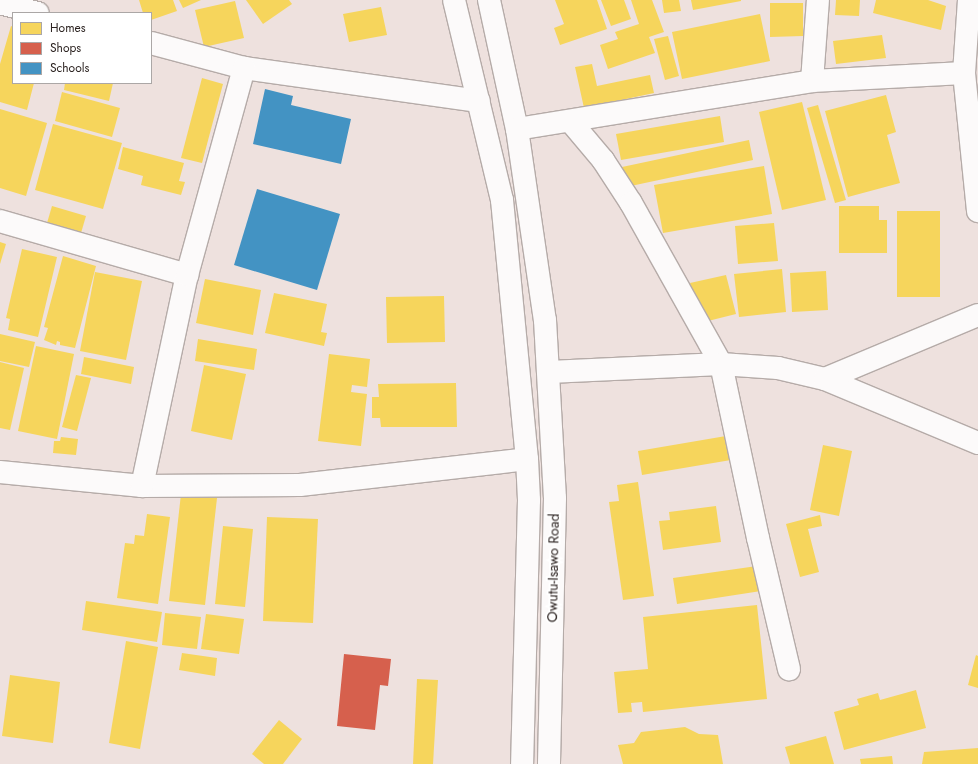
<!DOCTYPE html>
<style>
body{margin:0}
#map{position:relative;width:978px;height:764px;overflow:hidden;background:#eee1de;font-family:Jost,sans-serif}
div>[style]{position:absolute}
.homes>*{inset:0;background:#f6d55c}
.shops>*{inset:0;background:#d6604d}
.schools>*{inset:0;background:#4393c3}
.roads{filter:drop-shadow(1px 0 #b5aba8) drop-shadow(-1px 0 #b5aba8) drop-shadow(0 1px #b5aba8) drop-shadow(0 -1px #b5aba8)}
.minor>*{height:22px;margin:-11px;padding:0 11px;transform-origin:11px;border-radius:11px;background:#fcfafa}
span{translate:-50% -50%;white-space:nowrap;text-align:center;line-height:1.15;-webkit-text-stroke:4px #fff;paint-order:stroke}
.street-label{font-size:14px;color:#2c2321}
.legend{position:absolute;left:12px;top:12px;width:140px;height:72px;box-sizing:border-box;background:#fff;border:1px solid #aba7a6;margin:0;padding:5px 7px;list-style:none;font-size:12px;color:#2c2321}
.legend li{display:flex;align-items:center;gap:8px;height:20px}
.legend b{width:20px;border:1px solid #aba7a6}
</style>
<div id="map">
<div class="homes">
<div style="clip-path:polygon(139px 0,173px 0,177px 11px,151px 20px,151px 13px,143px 13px)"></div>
<div style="clip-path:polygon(179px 0,201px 0,183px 8px)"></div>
<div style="clip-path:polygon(246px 0,289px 0,292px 4px,263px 24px)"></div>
<div style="clip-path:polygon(555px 0,597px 0,607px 29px,560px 45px,554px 28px,564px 24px)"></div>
<div style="clip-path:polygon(601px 0,624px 0,631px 19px,611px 26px)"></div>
<div style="clip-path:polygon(631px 0,652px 0,664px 32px,649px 37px,655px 53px,608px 69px,600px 45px,618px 39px,615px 32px,639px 24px)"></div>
<div style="clip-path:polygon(662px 0,679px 0,681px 11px,664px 13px)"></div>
<div style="clip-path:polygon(691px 0,741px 0,741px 1px,693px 10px)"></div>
<div style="clip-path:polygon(836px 0,860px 0,859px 16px,835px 15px)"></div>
<div style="clip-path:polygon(876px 0,928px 0,946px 6px,941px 30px,873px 13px)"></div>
<div style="clip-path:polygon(235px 1px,244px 38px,204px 47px,195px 10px)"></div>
<div style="clip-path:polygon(770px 3px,803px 3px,803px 36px,770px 37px)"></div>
<div style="clip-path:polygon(381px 7px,387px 35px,349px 42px,343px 14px)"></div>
<div style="clip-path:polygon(760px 14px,770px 61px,682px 79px,672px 32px)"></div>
<div style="clip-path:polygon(11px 26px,13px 27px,13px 83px,34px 83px,27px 110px,0 102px,0 64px)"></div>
<div style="clip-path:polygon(882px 35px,886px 58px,836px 64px,833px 41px)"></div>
<div style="clip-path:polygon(668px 36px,679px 76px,665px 80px,654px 39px)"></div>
<div style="clip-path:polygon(592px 64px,597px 86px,650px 75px,654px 93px,584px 108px,575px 67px)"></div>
<div style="clip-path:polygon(202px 78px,223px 84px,202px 163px,181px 158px)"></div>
<div style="clip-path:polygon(65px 83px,113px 83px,109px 101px,64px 90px)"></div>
<div style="clip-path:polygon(62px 92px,120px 108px,112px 137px,55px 121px)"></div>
<div style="clip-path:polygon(886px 95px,896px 132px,887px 135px,900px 183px,848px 197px,825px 111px)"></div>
<div style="clip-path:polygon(802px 102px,826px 200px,782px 210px,759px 112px)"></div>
<div style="clip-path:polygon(818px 105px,846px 200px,835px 203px,807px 108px)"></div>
<div style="clip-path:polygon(0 109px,47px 123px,26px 196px,0 188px)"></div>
<div style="clip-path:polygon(720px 116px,724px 142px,621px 160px,616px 134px)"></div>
<div style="clip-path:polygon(53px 124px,122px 143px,103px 209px,35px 190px)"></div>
<div style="clip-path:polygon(749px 140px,753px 160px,626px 187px,622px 167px)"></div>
<div style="clip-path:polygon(123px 147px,184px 163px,179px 181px,185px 182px,181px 195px,141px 185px,143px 176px,118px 169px)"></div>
<div style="clip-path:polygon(764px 166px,772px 214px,663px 233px,654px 185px)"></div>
<div style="clip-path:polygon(52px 206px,86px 216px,81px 233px,47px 223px)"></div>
<div style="clip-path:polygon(839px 206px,879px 206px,879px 220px,887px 220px,887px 253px,839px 253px)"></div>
<div style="clip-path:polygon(897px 211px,940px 211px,940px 297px,897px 297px)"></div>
<div style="clip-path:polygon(774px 223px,778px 261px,738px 264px,735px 226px)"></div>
<div style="clip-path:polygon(0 242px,6px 244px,0 264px)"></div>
<div style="clip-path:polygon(22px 249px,57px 257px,38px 337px,8px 330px,10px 319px,6px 318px)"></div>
<div style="clip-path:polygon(63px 256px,96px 266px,75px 348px,60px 345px,60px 342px,57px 341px,56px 345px,44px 340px,48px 328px,44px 327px)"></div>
<div style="clip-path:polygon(782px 269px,786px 312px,739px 317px,734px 274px)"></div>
<div style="clip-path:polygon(826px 271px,828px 310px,792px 312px,790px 273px)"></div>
<div style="clip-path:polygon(95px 272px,142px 281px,126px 360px,80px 351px)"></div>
<div style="clip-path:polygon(726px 275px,736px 314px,700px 323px,690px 283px)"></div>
<div style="clip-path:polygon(205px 279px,261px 290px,253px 335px,196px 323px)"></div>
<div style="clip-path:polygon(274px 293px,327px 304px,321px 332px,327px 333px,324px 346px,265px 333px)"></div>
<div style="clip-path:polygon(444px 296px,445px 342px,387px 343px,386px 297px)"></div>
<div style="clip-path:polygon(0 334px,35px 342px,29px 367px,0 361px)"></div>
<div style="clip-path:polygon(198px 339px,257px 349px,254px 370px,195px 361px)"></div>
<div style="clip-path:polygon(36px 346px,74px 354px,57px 439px,18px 431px)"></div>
<div style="clip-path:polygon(329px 354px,370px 359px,367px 387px,352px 385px,351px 392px,367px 394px,361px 446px,318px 441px)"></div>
<div style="clip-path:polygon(84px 357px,134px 367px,131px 384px,81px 374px)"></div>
<div style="clip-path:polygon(0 362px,24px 368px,10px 430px,0 428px)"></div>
<div style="clip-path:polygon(204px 365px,246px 374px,232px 440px,191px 431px)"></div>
<div style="clip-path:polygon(76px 375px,91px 378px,77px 431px,62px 427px)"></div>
<div style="clip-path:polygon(456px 383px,457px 427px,381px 427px,380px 418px,372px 418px,372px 397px,379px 397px,378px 384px)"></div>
<div style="clip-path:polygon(726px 436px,731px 460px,642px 475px,638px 451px)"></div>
<div style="clip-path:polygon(61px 437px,78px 439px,76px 455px,53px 453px,54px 441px,60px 441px)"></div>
<div style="clip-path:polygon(823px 445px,852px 451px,839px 516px,810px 510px)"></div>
<div style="clip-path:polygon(638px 482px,654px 596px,623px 600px,609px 502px,619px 501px,617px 485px)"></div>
<div style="clip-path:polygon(181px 494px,217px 498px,205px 605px,169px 601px)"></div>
<div style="clip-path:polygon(716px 506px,721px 542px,663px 550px,659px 521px,670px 520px,669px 512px)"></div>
<div style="clip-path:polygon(147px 514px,170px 517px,158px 604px,117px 598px,125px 543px,134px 544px,135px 535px,144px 536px)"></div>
<div style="clip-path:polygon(820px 515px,822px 526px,808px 529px,819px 572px,800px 577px,786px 524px)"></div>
<div style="clip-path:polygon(267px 517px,318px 519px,313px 623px,263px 621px)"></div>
<div style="clip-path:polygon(223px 526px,253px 529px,245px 607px,215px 604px)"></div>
<div style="clip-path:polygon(757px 566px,761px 591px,677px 604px,673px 578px)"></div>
<div style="clip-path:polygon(86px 601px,162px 612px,157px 642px,82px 630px)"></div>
<div style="clip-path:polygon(757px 605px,767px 699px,643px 712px,642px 702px,631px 703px,632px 712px,618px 713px,614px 672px,648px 669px,643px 617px)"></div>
<div style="clip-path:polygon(165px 613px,201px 617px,197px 649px,162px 645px)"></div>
<div style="clip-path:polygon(206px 614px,244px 619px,239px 654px,201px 649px)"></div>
<div style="clip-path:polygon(126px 641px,158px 647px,140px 749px,109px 743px)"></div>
<div style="clip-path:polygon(182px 653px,217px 658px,215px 676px,179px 670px)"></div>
<div style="clip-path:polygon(976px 655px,978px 656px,978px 688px,968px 685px)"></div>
<div style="clip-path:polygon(10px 675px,60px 682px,53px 743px,2px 736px)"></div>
<div style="clip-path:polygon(417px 679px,438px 680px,433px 764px,413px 764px)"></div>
<div style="clip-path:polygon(916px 690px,926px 728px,844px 750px,834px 712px,859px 705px,857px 699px,878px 693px,880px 700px)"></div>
<div style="clip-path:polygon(279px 720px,302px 739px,283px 764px,264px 764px,252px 754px)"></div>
<div style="clip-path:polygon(685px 727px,699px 734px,718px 735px,723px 764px,623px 764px,618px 745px,634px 743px,641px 732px)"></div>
<div style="clip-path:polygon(826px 736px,834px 764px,790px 764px,785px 747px)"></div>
<div style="clip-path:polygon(978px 748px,978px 764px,922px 764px,924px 752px)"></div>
<div style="clip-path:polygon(892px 756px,893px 764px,861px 764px,860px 759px)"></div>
</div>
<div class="shops">
<div style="clip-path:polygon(344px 654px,391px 659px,388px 686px,380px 685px,375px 730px,337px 726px)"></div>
</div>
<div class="schools">
<div style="clip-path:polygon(265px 89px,293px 96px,291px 105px,351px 119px,341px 164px,253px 144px)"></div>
<div style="clip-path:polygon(257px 189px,340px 214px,317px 290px,234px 265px)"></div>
</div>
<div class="roads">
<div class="minor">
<div style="left:454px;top:0;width:206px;rotate:76.5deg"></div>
<div style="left:502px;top:200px;width:260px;rotate:84.5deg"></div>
<div style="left:527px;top:459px;width:41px;rotate:87.2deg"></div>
<div style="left:529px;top:500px;width:264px;rotate:91.5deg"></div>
<div style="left:489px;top:0;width:132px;rotate:77.8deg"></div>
<div style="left:517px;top:129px;width:193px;rotate:81.7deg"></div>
<div style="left:545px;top:320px;width:178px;rotate:86.8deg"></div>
<div style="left:555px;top:498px;width:266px;rotate:91.3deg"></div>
<div style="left:969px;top:0;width:73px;rotate:93.9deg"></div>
<div style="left:964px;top:73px;width:139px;rotate:84.2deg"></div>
<div style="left:0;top:3px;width:39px;rotate:15deg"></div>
<div style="left:151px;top:43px;width:96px;rotate:15deg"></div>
<div style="left:244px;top:68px;width:237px;rotate:8deg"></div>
<div style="left:812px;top:81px;width:81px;rotate:-85.8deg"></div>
<div style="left:571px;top:122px;width:50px;rotate:49.9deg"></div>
<div style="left:603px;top:160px;width:51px;rotate:56.9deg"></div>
<div style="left:631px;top:203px;width:184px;rotate:60.8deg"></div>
<div style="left:721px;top:364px;width:178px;rotate:78deg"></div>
<div style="left:758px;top:538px;width:135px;rotate:76.7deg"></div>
<div style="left:517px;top:129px;width:299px;rotate:-9.2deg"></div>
<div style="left:812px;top:81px;width:152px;rotate:-3deg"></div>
<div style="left:0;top:221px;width:195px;rotate:16.1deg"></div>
<div style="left:549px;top:372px;width:172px;rotate:-2.7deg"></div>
<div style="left:721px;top:364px;width:57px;rotate:4deg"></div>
<div style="left:778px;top:368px;width:48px;rotate:13.2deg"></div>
<div style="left:825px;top:379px;width:166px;rotate:22.7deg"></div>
<div style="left:825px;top:379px;width:166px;rotate:-22.7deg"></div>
<div style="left:0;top:472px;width:143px;rotate:5.6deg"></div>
<div style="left:142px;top:486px;width:158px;rotate:-0.4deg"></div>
<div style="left:300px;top:485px;width:228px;rotate:-6.5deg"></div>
<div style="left:142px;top:486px;width:216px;rotate:-78deg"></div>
<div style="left:187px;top:275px;width:215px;rotate:-74.6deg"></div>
</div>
</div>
<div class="street-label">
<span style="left:553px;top:568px;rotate:-89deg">Owutu-Isawo Road</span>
</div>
<ul class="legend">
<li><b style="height:11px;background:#f6d55c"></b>Homes</li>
<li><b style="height:11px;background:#d6604d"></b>Shops</li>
<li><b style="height:11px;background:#4393c3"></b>Schools</li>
</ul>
</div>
